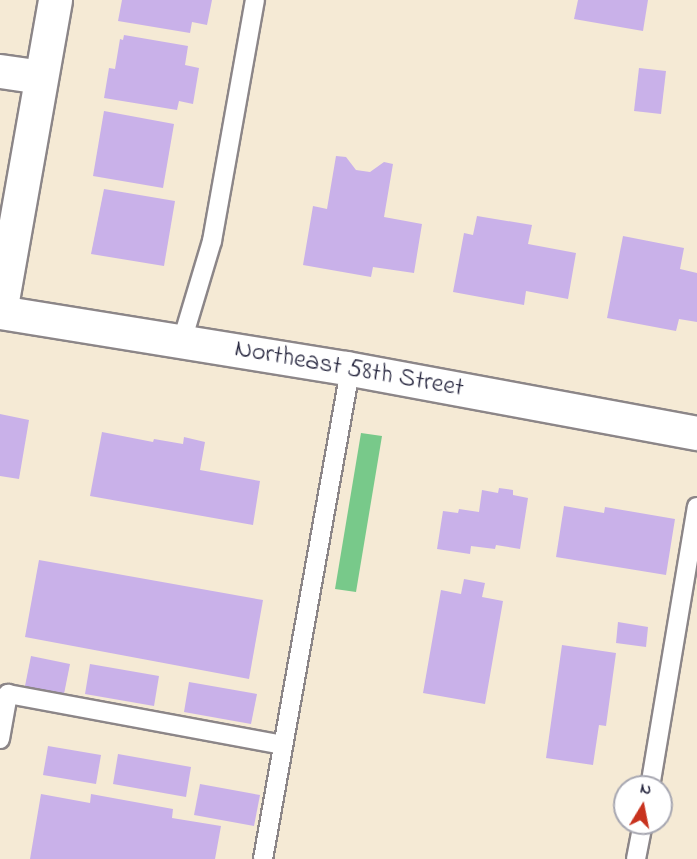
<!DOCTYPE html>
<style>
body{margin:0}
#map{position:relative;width:697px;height:859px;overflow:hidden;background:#f5ead5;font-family:"Indie Flower",sans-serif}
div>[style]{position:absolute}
.green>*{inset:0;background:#78c98a}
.building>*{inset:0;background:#c9b1e9}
.roads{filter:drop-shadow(2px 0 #8c8688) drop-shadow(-2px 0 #8c8688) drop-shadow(0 2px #8c8688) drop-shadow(0 -2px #8c8688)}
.service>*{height:18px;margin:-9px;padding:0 9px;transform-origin:9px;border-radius:9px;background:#fff}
.minor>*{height:33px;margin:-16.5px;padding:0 16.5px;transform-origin:16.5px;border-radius:16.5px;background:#fff}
.tertiary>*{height:33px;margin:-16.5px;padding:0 16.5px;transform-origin:16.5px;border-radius:16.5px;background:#fff}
span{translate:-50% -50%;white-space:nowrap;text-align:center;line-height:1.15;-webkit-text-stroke:4.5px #fff;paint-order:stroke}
.street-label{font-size:26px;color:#22223b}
.north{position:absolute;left:613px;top:775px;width:60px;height:60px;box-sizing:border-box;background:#fff;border:2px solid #a7a7b1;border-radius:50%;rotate:10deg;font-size:16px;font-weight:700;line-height:24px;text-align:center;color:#22223b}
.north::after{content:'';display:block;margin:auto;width:21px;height:27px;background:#c8321e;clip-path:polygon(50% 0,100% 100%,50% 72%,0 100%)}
</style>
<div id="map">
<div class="green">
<div style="clip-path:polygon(361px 433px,382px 436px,356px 592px,335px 589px)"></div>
</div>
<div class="building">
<div style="clip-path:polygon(122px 0,212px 0,207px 25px,192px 22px,190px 33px,118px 21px)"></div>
<div style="clip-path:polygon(578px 0,648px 0,643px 31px,574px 19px)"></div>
<div style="clip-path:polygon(124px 35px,188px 46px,185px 65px,199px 68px,193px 104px,179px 101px,177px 110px,104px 98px,109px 68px,115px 69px,120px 39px,123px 40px)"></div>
<div style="clip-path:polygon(639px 68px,666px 71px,661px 114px,634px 111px)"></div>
<div style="clip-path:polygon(104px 111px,174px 124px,163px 188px,93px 176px)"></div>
<div style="clip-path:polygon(336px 156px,346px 157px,356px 170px,370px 172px,384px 162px,393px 164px,384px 217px,422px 224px,414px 273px,373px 267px,371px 277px,303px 265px,313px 206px,327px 209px)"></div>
<div style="clip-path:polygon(104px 189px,175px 201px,164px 266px,91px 254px)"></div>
<div style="clip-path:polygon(477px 216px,532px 225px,528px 244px,576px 253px,568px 299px,526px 291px,524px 305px,453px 292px,464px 233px,473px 235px)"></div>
<div style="clip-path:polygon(623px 236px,684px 248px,680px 269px,697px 273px,697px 322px,679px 319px,676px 331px,607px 318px)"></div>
<div style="clip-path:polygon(0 414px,29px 420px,19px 479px,0 476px)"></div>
<div style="clip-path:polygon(102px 432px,153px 442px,154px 439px,183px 444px,184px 437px,205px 442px,200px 470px,260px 481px,253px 525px,90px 496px)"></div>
<div style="clip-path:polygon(499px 488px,513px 490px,513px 495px,528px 498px,520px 549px,496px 545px,495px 549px,471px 546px,470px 554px,437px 549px,443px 511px,458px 513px,459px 509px,479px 512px,482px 490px,498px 493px)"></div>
<div style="clip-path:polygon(564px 506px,604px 513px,605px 507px,675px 519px,666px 575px,556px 557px)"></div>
<div style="clip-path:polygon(39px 560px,263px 600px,249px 679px,25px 637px)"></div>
<div style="clip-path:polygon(464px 579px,485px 583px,482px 597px,503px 601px,485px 704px,423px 693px,441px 590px,461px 594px)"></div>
<div style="clip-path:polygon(618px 622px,648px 627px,646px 647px,616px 643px)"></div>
<div style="clip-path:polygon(562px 645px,616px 653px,606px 726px,599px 725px,593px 765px,546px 758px)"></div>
<div style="clip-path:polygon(31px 656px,70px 664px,63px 699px,24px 691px)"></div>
<div style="clip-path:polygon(90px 664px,159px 676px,154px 706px,85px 694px)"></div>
<div style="clip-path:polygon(189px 682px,257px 694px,251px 724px,184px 712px)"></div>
<div style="clip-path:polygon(48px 746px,101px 755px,96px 784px,43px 775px)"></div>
<div style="clip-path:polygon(118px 754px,191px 767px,186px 797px,113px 784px)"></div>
<div style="clip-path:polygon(200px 784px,260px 795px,254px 826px,194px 815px)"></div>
<div style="clip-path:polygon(41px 794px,90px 803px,91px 794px,173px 809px,172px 818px,221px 826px,215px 859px,30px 859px)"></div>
</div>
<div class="roads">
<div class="service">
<div style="left:182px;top:341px;width:104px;rotate:-73.3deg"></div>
<div style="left:212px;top:241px;width:245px;rotate:-79.9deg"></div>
<div style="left:0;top:739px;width:46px;rotate:-79.9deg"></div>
<div style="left:8px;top:694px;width:279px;rotate:10.5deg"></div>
<div style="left:650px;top:787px;width:284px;rotate:-80.5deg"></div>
<div style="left:263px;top:859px;width:498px;rotate:-79.9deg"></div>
<div style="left:636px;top:859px;width:37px;rotate:-79deg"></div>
</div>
<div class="minor">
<div style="left:0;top:71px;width:41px;rotate:8.3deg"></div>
<div style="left:0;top:312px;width:317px;rotate:-80deg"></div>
</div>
<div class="tertiary">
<div style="left:0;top:312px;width:351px;rotate:9.2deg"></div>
<div style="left:346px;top:368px;width:357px;rotate:10.5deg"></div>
</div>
</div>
<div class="street-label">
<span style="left:349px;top:370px;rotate:10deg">Northeast 58th Street</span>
</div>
<div class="north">N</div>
</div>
